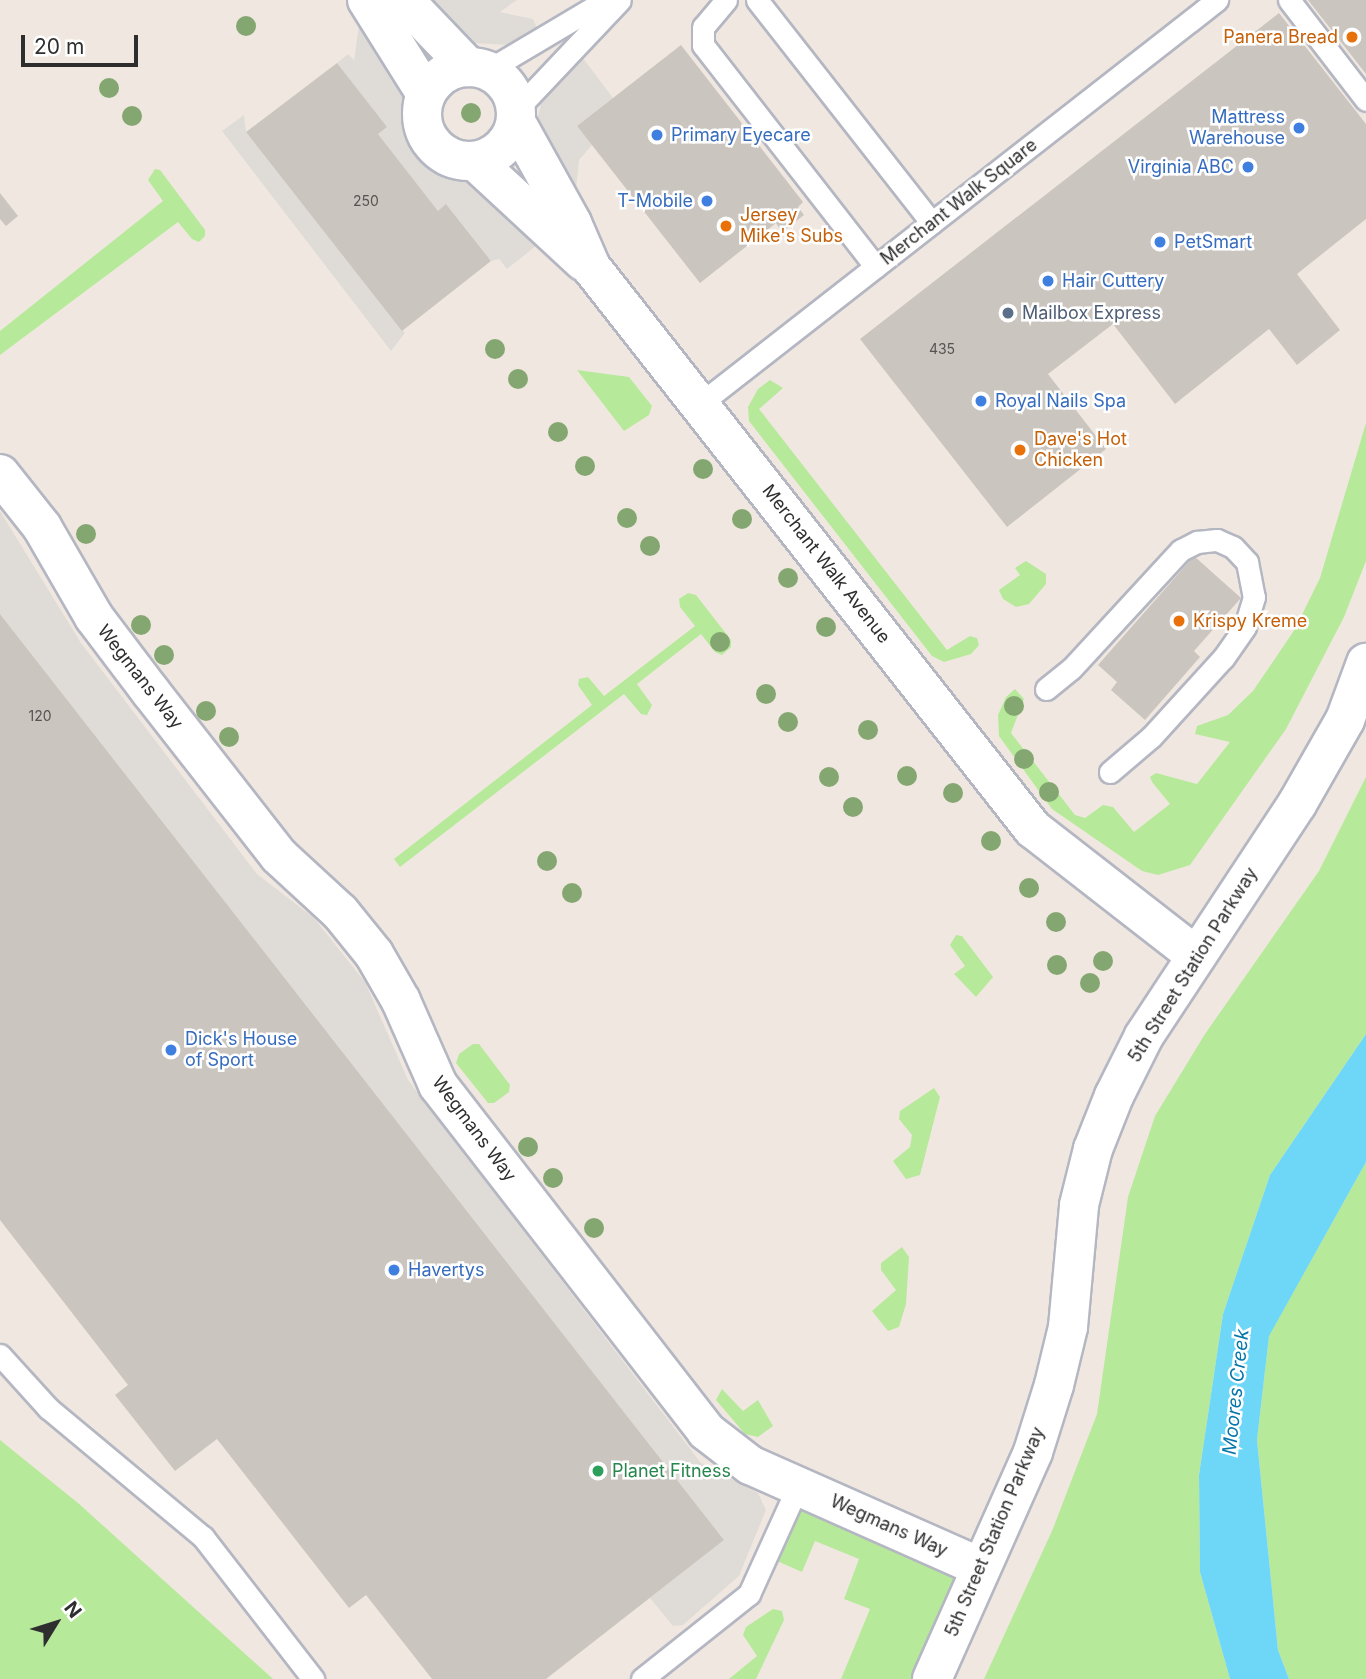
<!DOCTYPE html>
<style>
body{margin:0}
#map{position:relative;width:1366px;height:1679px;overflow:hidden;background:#f0e8e0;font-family:Inter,sans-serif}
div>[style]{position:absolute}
.green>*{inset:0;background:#b7e99a}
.plaza>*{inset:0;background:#dfdcd7}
.water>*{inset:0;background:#6ed7f7}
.building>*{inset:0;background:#cbc5bf}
.roads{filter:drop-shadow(2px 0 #b4b7c2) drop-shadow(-2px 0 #b4b7c2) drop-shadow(0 2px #b4b7c2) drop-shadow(0 -2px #b4b7c2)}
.lane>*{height:21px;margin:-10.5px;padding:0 10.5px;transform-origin:10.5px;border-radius:10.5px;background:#fff}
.street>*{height:38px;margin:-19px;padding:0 19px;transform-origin:19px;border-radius:19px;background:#fff}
.street>.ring{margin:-19px;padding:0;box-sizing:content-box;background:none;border:38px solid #fff;border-radius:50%}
.secondary>*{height:38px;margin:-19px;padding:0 19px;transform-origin:19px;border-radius:19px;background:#fff}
.trees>*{width:20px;height:20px;margin:-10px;border-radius:50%;background:#84a771}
.dots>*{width:19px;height:19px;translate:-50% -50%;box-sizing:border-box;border:4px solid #fff;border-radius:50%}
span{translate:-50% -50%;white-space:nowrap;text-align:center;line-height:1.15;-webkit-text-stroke:5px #fff;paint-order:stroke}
.number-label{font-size:14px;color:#555452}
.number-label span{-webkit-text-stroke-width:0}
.food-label{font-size:18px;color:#c56008}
.right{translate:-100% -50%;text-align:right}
.left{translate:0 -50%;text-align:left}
.shop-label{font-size:18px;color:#366cbe}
.street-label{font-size:18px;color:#2e2e2e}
.service-label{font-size:18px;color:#4e5e75}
.leisure-label{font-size:18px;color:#27864d}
.water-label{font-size:19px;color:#0577ab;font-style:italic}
.north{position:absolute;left:21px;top:1588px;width:70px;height:70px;-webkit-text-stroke:5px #fff;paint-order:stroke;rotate:52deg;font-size:19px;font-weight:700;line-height:28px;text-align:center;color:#2e2e2e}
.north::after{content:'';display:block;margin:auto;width:24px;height:32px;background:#2e2e2e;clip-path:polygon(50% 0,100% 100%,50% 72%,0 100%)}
.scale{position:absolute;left:21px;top:35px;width:117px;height:32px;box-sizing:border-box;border:4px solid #2e2e2e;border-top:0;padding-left:9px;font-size:21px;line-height:24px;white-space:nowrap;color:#2e2e2e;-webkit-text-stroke:5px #fff;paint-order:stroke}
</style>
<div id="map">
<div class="green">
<div style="clip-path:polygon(155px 169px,160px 170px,205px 230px,205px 236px,199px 242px,192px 239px,178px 222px,0 355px,0 331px,163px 201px,148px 180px)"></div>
<div style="clip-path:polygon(577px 370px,629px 377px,652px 406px,649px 415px,624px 431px)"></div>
<div style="clip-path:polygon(770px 380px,783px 388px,759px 409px,947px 650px,970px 636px,977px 638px,979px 645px,971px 654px,944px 662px,932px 656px,749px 421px,748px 407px,758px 389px)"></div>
<div style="clip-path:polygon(1366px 423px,1366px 561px,1344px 617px,1286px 729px,1190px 865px,1158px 875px,1142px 871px,1052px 809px,999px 736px,998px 715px,1006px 697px,1015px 689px,1024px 699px,1011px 733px,1075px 815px,1085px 818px,1103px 805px,1113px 807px,1134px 832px,1170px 804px,1152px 782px,1150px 777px,1156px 773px,1197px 784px,1230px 742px,1195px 734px,1197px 726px,1228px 715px,1253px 691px,1295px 629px,1320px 578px)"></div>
<div style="clip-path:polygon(1026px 561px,1046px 574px,1046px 584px,1029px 604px,1016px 607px,1003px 599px,999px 590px,1020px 575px,1015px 568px)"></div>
<div style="clip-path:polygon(688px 593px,696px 595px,731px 640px,731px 647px,722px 655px,715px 652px,701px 634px,637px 684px,652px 705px,647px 715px,641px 714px,624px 694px,400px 867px,394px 859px,592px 705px,578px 685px,579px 679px,588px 677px,604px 696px,695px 626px,680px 607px,679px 599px)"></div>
<div style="clip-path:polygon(1366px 777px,1366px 1034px,1270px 1175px,1223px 1314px,1199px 1475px,1200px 1572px,1230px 1679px,984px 1679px,1052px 1531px,1097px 1414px,1128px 1197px,1155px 1116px,1205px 1034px,1319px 871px)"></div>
<div style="clip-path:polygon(956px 935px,962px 936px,993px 977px,976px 997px,954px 974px,965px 966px,950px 945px)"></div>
<div style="clip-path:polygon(473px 1044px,479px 1044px,510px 1085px,509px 1092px,494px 1103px,488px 1103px,456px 1063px,459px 1054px)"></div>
<div style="clip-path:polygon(934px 1088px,940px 1097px,920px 1175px,906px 1179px,893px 1161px,910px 1147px,912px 1135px,899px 1119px,900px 1111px)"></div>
<div style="clip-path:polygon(1366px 1162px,1366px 1679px,1289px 1679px,1278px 1650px,1257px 1440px,1269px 1335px)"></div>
<div style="clip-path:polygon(902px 1247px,909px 1257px,906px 1304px,899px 1327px,888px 1331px,872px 1311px,896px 1290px,881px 1270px,881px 1263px)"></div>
<div style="clip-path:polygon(722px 1389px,743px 1411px,758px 1400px,773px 1426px,758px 1437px,745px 1434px,716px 1400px)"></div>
<div style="clip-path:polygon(0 1440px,78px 1503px,273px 1679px,0 1679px)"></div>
<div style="clip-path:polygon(798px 1486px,980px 1567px,932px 1679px,841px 1679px,870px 1609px,844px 1599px,859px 1559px,815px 1541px,802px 1572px,768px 1557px)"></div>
<div style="clip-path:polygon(773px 1609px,782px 1611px,784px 1620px,756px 1679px,729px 1679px,757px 1656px,743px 1635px,746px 1627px)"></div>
</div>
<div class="plaza">
<div style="clip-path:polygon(418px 0,517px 0,500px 12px,533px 19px,537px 28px,508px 45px,474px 43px,455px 38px)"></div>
<div style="clip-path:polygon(363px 21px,406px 85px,404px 125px,425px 162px,439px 172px,483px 185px,542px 241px,507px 269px,499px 259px,491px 261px,447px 205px,438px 211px,378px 134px,386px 127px,337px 63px,348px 54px,354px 60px,359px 25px)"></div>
<div style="clip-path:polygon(580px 54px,613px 98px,577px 126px,592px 145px,579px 160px,575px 199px,539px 146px,538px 116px,544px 93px)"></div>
<div style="clip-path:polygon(244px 115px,246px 132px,405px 333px,391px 351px,222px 131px)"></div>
<div style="clip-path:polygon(0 511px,81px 643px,257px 874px,314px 918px,365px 982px,408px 1080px,701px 1463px,758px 1493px,766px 1510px,739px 1576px,683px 1625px,673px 1626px,650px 1598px,724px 1540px,0 614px)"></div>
</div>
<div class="water">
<div style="clip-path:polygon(1366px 1034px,1366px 1162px,1269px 1336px,1257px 1440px,1278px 1650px,1289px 1679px,1230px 1679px,1200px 1572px,1199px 1475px,1223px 1314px,1270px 1175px)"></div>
</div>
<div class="building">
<div style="clip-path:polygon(1308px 0,1366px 0,1366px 74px)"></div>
<div style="clip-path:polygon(1279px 13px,1366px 124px,1366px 219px,1297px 274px,1340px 330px,1297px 365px,1269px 329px,1175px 404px,1113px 324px,1048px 374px,1106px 449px,1007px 527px,860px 339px)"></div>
<div style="clip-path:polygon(681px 45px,803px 202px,798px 207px,804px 215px,782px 232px,776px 223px,700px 283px,577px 126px)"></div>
<div style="clip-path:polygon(337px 63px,387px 127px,378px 134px,438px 211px,446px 204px,491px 261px,402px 331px,246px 132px)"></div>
<div style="clip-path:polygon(0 193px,18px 216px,6px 226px,0 219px)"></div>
<div style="clip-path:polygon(1194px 556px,1241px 598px,1194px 651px,1200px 657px,1145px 720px,1111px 690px,1117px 682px,1098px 665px)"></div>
<div style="clip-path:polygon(0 614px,724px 1540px,546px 1679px,432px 1679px,366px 1595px,349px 1608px,217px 1439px,175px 1471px,115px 1395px,128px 1385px,0 1220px)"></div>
</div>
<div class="roads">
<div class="lane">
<div style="left:726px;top:0;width:35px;rotate:130deg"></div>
<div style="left:703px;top:27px;width:18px;rotate:90deg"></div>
<div style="left:703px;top:45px;width:281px;rotate:52.1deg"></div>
<div style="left:757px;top:0;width:283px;rotate:51.9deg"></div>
<div style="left:1289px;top:0;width:126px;rotate:52.4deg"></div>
<div style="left:488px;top:70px;width:137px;rotate:-30.7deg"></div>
<div style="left:516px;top:110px;width:151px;rotate:-46.6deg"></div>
<div style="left:701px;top:403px;width:655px;rotate:-37.99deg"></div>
<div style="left:1046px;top:689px;width:32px;rotate:-39deg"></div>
<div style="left:1071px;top:669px;width:162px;rotate:-47.3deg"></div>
<div style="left:1181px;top:550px;width:18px;rotate:-27deg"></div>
<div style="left:1197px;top:542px;width:20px;rotate:-6deg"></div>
<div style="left:1217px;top:540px;width:17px;rotate:24deg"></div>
<div style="left:1233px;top:547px;width:21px;rotate:47deg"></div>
<div style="left:1247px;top:562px;width:36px;rotate:79deg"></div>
<div style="left:1254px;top:597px;width:31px;rotate:107deg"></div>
<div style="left:1245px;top:627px;width:38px;rotate:125deg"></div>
<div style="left:1223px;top:658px;width:107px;rotate:132.3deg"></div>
<div style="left:1151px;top:737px;width:54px;rotate:139.5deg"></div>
<div style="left:0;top:1355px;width:72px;rotate:47.8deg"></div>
<div style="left:48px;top:1408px;width:202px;rotate:39.8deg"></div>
<div style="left:203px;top:1537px;width:180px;rotate:52.2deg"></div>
<div style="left:642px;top:1679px;width:137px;rotate:-38.5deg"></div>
<div style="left:749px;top:1594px;width:119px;rotate:-65.6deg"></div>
</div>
<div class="street">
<div style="left:367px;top:0;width:111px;rotate:57.9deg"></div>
<div style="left:404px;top:0;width:93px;rotate:46.3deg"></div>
<div class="ring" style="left:422px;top:67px;width:56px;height:56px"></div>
<div style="left:516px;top:122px;width:115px;rotate:61deg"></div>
<div style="left:572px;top:223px;width:48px;rotate:66.6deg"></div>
<div style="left:591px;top:267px;width:715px;rotate:51.82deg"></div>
<div style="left:1033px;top:829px;width:205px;rotate:37.9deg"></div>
<div style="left:476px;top:162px;width:147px;rotate:42.8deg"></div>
<div style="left:0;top:474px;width:68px;rotate:51.6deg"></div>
<div style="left:42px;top:527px;width:104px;rotate:60deg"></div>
<div style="left:94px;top:617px;width:93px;rotate:52.9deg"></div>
<div style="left:150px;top:691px;width:209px;rotate:52deg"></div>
<div style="left:279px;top:856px;width:83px;rotate:42.6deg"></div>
<div style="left:340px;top:912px;width:54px;rotate:51deg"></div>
<div style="left:374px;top:954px;width:54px;rotate:60.1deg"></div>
<div style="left:401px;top:1001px;width:92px;rotate:66.2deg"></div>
<div style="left:438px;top:1085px;width:438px;rotate:52.2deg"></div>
<div style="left:706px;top:1431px;width:56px;rotate:37.7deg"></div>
<div style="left:750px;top:1465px;width:252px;rotate:23.9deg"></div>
</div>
<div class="secondary">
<div style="left:932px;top:1679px;width:248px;rotate:-66deg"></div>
<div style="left:1033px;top:1452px;width:70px;rotate:-72.6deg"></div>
<div style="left:1054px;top:1385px;width:60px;rotate:-76.4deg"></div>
<div style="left:1068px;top:1327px;width:122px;rotate:-84.8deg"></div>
<div style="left:1079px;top:1205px;width:58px;rotate:-76deg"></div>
<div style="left:1093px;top:1149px;width:57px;rotate:-68.4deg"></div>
<div style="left:1114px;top:1096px;width:67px;rotate:-63.4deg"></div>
<div style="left:1144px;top:1036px;width:278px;rotate:-56.6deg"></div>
<div style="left:1297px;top:804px;width:97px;rotate:-60.3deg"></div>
<div style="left:1345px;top:720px;width:61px;rotate:-69.8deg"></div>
</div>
</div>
<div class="trees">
<div style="left:246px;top:26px"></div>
<div style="left:109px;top:88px"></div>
<div style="left:471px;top:113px"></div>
<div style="left:132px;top:116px"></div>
<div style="left:495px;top:349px"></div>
<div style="left:518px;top:379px"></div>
<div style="left:558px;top:432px"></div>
<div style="left:585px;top:466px"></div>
<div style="left:703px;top:469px"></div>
<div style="left:627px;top:518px"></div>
<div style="left:742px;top:519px"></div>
<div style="left:86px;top:534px"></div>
<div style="left:650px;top:546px"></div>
<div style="left:788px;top:578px"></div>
<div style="left:141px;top:625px"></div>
<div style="left:826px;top:627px"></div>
<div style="left:720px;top:642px"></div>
<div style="left:164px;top:655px"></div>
<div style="left:766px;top:694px"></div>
<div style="left:1014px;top:706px"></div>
<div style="left:206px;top:711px"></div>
<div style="left:788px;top:722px"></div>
<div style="left:868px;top:730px"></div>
<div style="left:229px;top:737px"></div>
<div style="left:1024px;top:759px"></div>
<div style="left:907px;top:776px"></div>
<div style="left:829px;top:777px"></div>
<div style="left:1049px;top:792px"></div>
<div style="left:953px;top:793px"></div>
<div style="left:853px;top:807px"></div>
<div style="left:991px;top:841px"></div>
<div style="left:547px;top:861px"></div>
<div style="left:1029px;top:888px"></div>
<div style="left:572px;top:893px"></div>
<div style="left:1056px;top:922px"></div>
<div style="left:1103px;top:961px"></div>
<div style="left:1057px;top:965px"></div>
<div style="left:1090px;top:983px"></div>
<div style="left:528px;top:1147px"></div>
<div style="left:553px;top:1178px"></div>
<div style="left:594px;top:1228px"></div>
</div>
<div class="dots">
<div style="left:1352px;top:37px;background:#e8710a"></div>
<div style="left:1299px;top:128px;background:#3f7fe0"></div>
<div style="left:657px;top:135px;background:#3f7fe0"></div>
<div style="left:1248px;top:167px;background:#3f7fe0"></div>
<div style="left:707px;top:201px;background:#3f7fe0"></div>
<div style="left:726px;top:226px;background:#e8710a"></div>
<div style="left:1160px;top:242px;background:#3f7fe0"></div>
<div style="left:1048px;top:281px;background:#3f7fe0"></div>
<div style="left:1008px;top:313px;background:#5c6f8a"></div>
<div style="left:981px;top:401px;background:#3f7fe0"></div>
<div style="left:1020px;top:450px;background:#e8710a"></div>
<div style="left:1179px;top:621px;background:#e8710a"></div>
<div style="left:171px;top:1050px;background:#3f7fe0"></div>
<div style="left:394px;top:1270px;background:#3f7fe0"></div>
<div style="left:598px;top:1471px;background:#2e9e5b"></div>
</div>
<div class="number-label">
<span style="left:366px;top:201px">250</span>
<span style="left:942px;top:349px">435</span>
<span style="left:40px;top:716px">120</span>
</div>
<div class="food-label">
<span class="right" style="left:1338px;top:37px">Panera Bread</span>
<span class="left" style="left:740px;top:226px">Jersey<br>Mike's Subs</span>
<span class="left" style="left:1034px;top:450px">Dave's Hot<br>Chicken</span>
<span class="left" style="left:1193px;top:621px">Krispy Kreme</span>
</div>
<div class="shop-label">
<span class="right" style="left:1285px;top:128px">Mattress<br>Warehouse</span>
<span class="left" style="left:671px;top:135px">Primary Eyecare</span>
<span class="right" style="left:1234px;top:167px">Virginia ABC</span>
<span class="right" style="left:693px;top:201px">T-Mobile</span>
<span class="left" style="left:1174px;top:242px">PetSmart</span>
<span class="left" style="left:1062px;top:281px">Hair Cuttery</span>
<span class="left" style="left:995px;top:401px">Royal Nails Spa</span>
<span class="left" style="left:185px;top:1050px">Dick's House<br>of Sport</span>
<span class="left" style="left:408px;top:1270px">Havertys</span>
</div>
<div class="street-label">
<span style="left:959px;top:202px;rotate:-38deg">Merchant Walk Square</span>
<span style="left:826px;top:564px;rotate:52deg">Merchant Walk Avenue</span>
<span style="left:140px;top:677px;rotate:52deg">Wegmans Way</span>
<span style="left:1193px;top:965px;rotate:-58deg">5th Street Station Parkway</span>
<span style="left:474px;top:1129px;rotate:53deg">Wegmans Way</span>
<span style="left:889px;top:1526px;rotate:24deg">Wegmans Way</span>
<span style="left:995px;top:1532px;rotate:-67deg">5th Street Station Parkway</span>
</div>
<div class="service-label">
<span class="left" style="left:1022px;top:313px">Mailbox Express</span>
</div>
<div class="leisure-label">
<span class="left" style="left:612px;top:1471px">Planet Fitness</span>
</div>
<div class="water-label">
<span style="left:1236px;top:1392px;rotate:-84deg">Moores Creek</span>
</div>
<div class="north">N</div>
<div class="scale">20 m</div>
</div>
